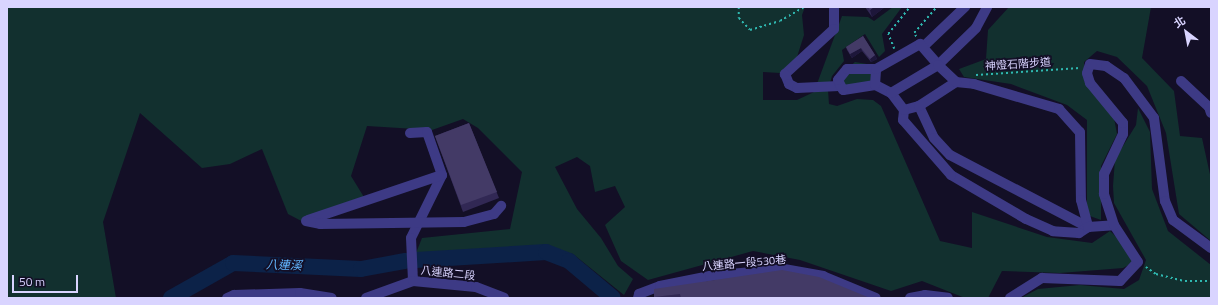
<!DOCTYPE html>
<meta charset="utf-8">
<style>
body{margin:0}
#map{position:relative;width:1218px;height:305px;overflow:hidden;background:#130f26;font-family:"Titillium Web","Noto Sans TC",sans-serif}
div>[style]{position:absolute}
.green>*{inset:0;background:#12302f}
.river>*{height:16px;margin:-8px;padding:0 8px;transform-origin:8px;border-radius:8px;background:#0c2248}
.path>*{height:1.5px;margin-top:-0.75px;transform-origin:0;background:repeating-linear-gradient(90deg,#2fb8b0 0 2px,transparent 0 5px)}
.minor>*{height:10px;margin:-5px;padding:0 5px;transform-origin:5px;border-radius:5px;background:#3d3a85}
.wall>*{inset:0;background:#312854}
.shaded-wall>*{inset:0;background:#1d163a}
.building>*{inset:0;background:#433a66}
span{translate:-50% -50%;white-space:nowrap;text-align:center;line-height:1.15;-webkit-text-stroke:3.5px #130f26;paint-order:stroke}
.street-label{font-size:11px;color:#d9d4ff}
.water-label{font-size:12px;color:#62b6ff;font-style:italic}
.frame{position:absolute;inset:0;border:8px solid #d9d4ff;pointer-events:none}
.north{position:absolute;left:1166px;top:12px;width:40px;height:40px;-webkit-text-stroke:3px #130f26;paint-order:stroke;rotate:328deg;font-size:11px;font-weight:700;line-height:16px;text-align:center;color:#d9d4ff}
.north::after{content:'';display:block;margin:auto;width:14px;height:18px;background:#d9d4ff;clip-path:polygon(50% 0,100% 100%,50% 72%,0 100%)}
.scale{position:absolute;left:12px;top:275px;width:66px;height:18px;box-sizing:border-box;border:2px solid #d9d4ff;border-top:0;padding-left:5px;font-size:12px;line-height:14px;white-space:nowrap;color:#d9d4ff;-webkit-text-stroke:3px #130f26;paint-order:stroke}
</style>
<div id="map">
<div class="green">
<div style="clip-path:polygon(7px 7px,805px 7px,802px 15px,804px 35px,797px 57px,780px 73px,763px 72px,763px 100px,797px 100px,814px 92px,842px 16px,868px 17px,874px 21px,893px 7px,902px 7px,882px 34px,885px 51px,879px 57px,865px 34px,842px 50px,844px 61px,832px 76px,828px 90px,829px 104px,837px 106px,857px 99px,873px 100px,881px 106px,940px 241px,972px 248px,972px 212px,1047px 237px,1092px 243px,1110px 231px,1130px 250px,1134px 262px,1123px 268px,1060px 273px,1002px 271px,988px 298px,965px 298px,922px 281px,891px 291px,800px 260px,753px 251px,648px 280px,621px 261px,605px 225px,625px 207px,615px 186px,595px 192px,590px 166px,577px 157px,555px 167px,577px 209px,601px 238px,618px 266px,633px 279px,624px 295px,573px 254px,541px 245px,416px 253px,422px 238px,510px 229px,522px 172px,478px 128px,463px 119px,432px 130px,367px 126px,351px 176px,367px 202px,309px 225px,288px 214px,262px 149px,230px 164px,202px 168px,140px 113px,103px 222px,116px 298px,7px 298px)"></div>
<div style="clip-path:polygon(1009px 7px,1151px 7px,1142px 58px,1174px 91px,1180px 136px,1202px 138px,1211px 179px,1211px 241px,1179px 214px,1166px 133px,1147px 86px,1117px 57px,1097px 51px,1084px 62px,1084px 81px,1114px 118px,1117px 134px,1101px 166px,1101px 220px,1087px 215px,1087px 120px,1067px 105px,1011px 84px,964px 77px,959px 69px,986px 59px,988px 30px)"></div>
<div style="clip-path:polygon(855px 62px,873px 65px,872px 87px,835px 90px,833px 81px)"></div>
<div style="clip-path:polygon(1138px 108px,1150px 132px,1152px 189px,1168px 231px,1211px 265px,1211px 298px,1021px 298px,1038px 289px,1080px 285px,1124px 289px,1139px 280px,1146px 260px,1114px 203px,1113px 186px,1115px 159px,1136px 125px)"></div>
</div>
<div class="river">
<div style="left:416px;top:260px;width:130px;rotate:-3.5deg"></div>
<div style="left:546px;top:252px;width:25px;rotate:21deg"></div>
<div style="left:569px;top:261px;width:57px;rotate:40.1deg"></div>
<div style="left:171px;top:298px;width:71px;rotate:-29.4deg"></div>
<div style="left:233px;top:263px;width:128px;rotate:2.7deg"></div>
<div style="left:361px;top:269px;width:45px;rotate:-10.3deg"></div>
</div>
<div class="path">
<div style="left:739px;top:7px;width:11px;rotate:90deg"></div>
<div style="left:739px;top:18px;width:16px;rotate:47deg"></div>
<div style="left:750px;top:30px;width:31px;rotate:-17deg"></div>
<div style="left:780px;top:21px;width:28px;rotate:-30deg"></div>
<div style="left:916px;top:37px;width:4px;rotate:-117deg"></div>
<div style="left:914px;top:33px;width:35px;rotate:-49deg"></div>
<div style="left:894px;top:49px;width:16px;rotate:-112deg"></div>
<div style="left:888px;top:34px;width:35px;rotate:-51deg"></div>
<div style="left:976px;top:75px;width:104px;rotate:-3.9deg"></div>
<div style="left:1146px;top:267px;width:12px;rotate:35deg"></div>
<div style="left:1156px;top:274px;width:30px;rotate:14deg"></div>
<div style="left:1185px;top:281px;width:26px"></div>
</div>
<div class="minor">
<div style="left:834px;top:7px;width:22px;rotate:90deg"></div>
<div style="left:834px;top:29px;width:67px;rotate:137.4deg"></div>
<div style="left:785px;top:74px;width:11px;rotate:68deg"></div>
<div style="left:789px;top:84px;width:9px;rotate:27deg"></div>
<div style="left:797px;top:88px;width:42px;rotate:-2.7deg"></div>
<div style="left:924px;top:46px;width:57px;rotate:-43.6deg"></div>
<div style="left:1181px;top:81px;width:38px;rotate:43deg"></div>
<div style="left:1209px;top:107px;width:6px;rotate:72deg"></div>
<div style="left:875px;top:85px;width:32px;rotate:171deg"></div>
<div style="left:843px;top:90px;width:11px;rotate:-117deg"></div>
<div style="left:838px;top:80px;width:14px;rotate:-51deg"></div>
<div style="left:847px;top:69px;width:29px"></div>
<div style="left:891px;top:93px;width:18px;rotate:-153deg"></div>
<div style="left:875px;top:85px;width:16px;rotate:-86deg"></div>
<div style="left:876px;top:69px;width:51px;rotate:-29.6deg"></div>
<div style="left:920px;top:44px;width:28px;rotate:49deg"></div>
<div style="left:938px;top:65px;width:53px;rotate:-44.2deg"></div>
<div style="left:976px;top:28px;width:24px;rotate:-62deg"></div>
<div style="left:919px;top:106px;width:35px;rotate:65deg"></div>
<div style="left:934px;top:138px;width:23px;rotate:47deg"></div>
<div style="left:950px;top:155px;width:156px;rotate:27.6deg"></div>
<div style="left:1088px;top:227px;width:11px;rotate:146deg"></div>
<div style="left:1079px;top:233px;width:26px;rotate:-176deg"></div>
<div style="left:1053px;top:231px;width:30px;rotate:-156deg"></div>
<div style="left:1026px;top:219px;width:87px;rotate:-149.6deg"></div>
<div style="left:951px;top:175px;width:73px;rotate:-131.1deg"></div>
<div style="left:903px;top:120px;width:10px;rotate:-84deg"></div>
<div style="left:904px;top:110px;width:16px;rotate:-15deg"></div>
<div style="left:919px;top:106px;width:44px;rotate:-33deg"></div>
<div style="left:956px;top:82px;width:18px;rotate:6deg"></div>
<div style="left:974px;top:84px;width:89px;rotate:16.4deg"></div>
<div style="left:1059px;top:109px;width:31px;rotate:48deg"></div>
<div style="left:1080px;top:132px;width:68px;rotate:89.2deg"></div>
<div style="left:1081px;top:200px;width:28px;rotate:75deg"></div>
<div style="left:1088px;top:227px;width:26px;rotate:-4deg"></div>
<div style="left:904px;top:110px;width:21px;rotate:-127deg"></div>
<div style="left:891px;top:93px;width:55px;rotate:-30.8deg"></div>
<div style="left:938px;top:65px;width:25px;rotate:43deg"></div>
<div style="left:410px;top:133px;width:17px;rotate:-3deg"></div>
<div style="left:427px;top:132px;width:46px;rotate:70.8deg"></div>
<div style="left:442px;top:175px;width:70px;rotate:116.2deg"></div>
<div style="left:411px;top:238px;width:43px;rotate:87.3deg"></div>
<div style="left:308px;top:220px;width:141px;rotate:-18.6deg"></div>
<div style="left:306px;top:221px;width:14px;rotate:12deg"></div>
<div style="left:320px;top:224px;width:144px;rotate:-0.8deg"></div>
<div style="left:464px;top:222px;width:31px;rotate:-15deg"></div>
<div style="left:494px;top:214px;width:11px;rotate:-49deg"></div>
<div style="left:227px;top:298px;width:8px;rotate:-23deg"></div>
<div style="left:234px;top:295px;width:66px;rotate:-1.7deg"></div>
<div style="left:300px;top:293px;width:32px;rotate:9deg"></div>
<div style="left:366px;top:298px;width:50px;rotate:-19.9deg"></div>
<div style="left:413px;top:281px;width:63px;rotate:5.4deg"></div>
<div style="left:476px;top:287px;width:30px;rotate:21deg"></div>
<div style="left:638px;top:298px;width:4px;rotate:-76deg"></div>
<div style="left:639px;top:294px;width:22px;rotate:-21deg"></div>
<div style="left:660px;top:286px;width:51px;rotate:-11.3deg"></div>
<div style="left:710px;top:276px;width:74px;rotate:-5.4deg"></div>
<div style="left:784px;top:269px;width:40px;rotate:10deg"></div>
<div style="left:823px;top:276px;width:57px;rotate:22.5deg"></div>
<div style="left:910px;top:298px;width:15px;rotate:-11deg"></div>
<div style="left:925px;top:295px;width:23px;rotate:7deg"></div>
<div style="left:1010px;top:298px;width:38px;rotate:-32deg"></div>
<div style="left:1042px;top:278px;width:78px;rotate:2.2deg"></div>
<div style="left:1120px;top:281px;width:26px;rotate:-47deg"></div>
<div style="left:1138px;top:262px;width:44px;rotate:-123deg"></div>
<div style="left:1114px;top:225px;width:33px;rotate:-108deg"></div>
<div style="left:1104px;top:194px;width:20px;rotate:-90deg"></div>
<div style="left:1104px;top:174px;width:44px;rotate:-64.6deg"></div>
<div style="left:1123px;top:134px;width:11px;rotate:-90deg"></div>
<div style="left:1123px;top:123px;width:52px;rotate:-129.5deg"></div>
<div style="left:1090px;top:83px;width:10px;rotate:-107deg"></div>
<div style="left:1087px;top:73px;width:9px;rotate:-72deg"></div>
<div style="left:1090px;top:64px;width:16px;rotate:7deg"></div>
<div style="left:1106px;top:66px;width:22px;rotate:34deg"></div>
<div style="left:1124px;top:78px;width:50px;rotate:53.1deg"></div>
<div style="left:1154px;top:118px;width:84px;rotate:82.5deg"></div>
<div style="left:1165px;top:201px;width:21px;rotate:67deg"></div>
<div style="left:1173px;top:220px;width:47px;rotate:36.4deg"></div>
</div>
<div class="wall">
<div style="clip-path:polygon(865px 7px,885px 7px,872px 17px)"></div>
<div style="clip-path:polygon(863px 36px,875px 55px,877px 59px,871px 62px,862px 51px,852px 58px,847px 50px,846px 47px)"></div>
<div style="clip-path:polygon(469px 123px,499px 198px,463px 212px,435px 136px)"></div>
<div style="clip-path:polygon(654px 289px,870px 298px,654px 298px)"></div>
</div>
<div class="shaded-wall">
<div style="clip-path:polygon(874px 7px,885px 7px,872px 17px,870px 10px)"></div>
<div style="clip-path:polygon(861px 48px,862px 51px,852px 58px,850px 54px)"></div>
<div style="clip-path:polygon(875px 55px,877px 59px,871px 62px,870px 59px)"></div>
</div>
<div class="building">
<div style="clip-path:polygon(868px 7px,874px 7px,870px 10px)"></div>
<div style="clip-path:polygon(863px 36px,875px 55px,870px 59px,861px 48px,850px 54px,846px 47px)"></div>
<div style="clip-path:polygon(469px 123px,497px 192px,461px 205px,435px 136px)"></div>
<div style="clip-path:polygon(782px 270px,819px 277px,870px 298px,681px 298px,680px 294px,654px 297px,654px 289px)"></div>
</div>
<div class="street-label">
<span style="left:1018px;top:64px;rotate:-4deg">神燈石階步道</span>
<span style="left:744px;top:263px;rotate:-5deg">八連路一段530巷</span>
<span style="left:448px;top:273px;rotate:6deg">八連路二段</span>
</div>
<div class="water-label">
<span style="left:284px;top:265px;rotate:2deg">八連溪</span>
</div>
<div class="frame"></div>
<div class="north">北</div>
<div class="scale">50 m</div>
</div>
